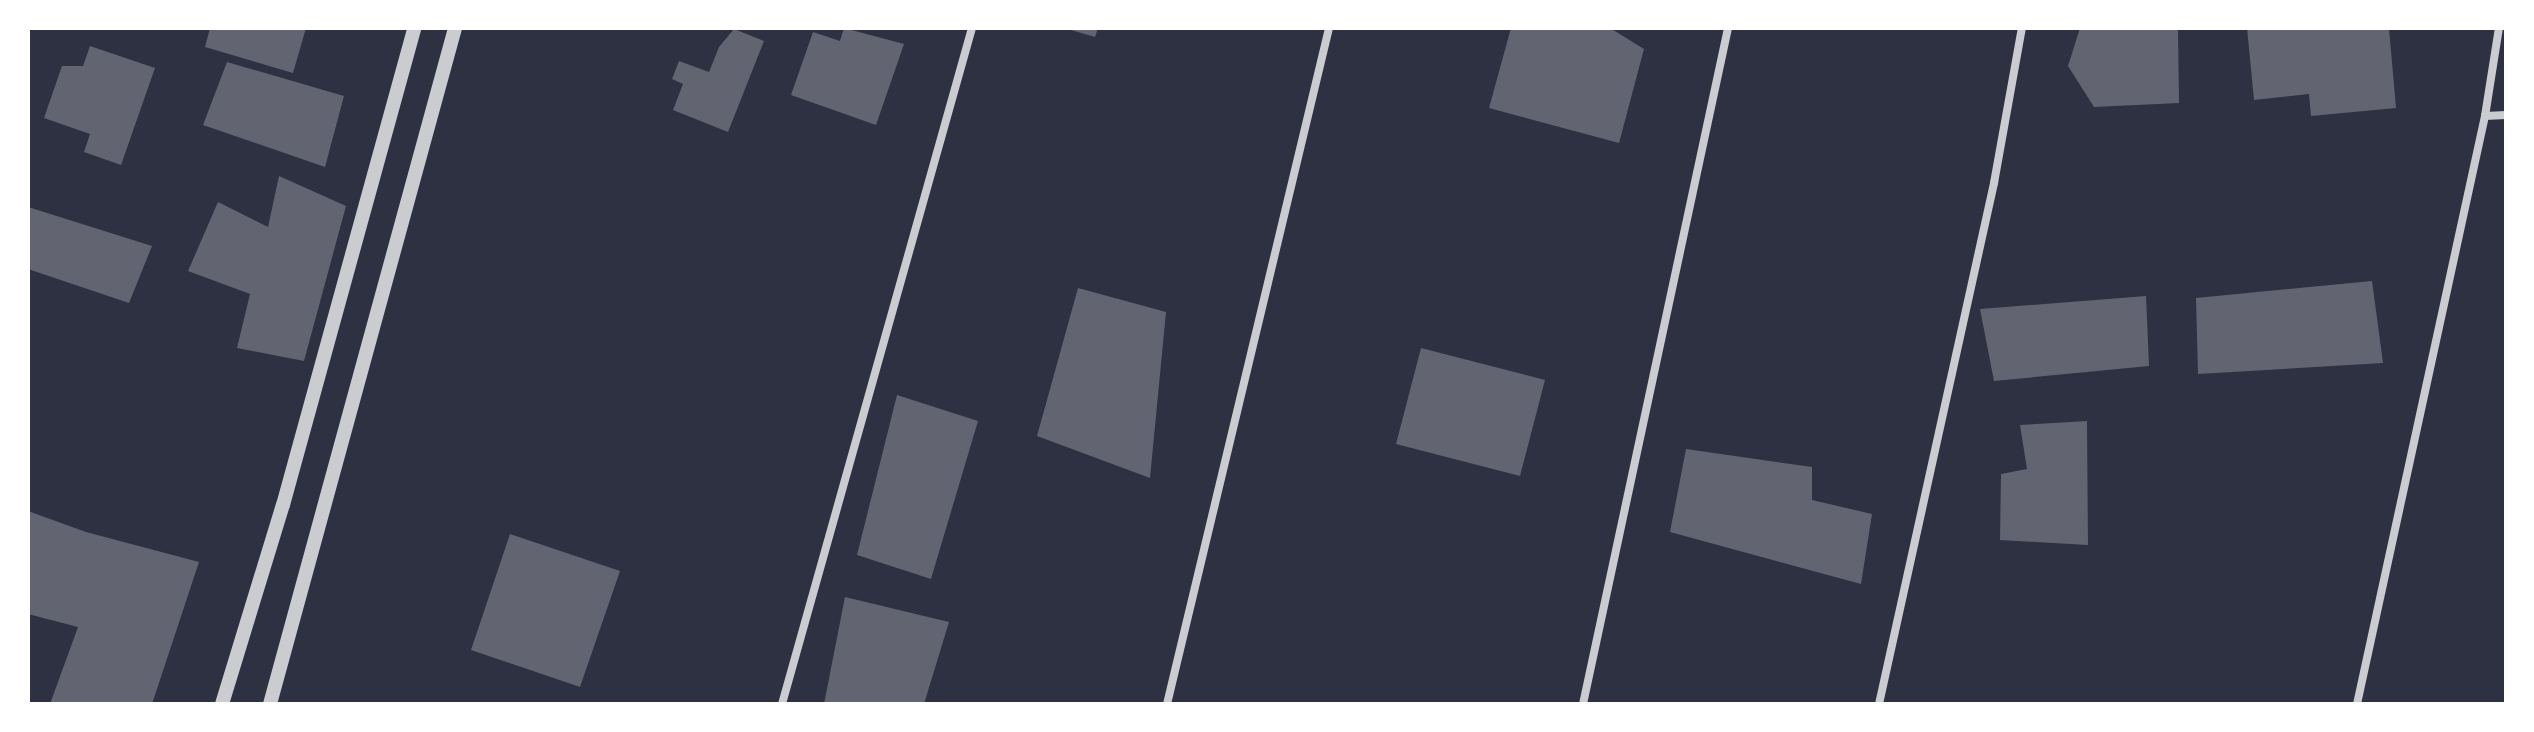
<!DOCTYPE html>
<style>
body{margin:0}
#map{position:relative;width:2534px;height:732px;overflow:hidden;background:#2d3142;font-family:"Asap Condensed",sans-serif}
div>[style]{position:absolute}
.building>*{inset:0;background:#626471}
.minor>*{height:8px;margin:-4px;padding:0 4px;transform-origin:4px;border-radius:4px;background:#caccd0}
.tertiary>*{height:14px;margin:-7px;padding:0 7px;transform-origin:7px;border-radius:7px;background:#caccd0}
span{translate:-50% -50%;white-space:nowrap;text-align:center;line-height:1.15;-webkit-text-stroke:8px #fff;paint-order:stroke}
.frame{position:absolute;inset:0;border:30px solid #fff;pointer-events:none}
</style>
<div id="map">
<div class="building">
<div style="clip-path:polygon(210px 28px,306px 28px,293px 73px,205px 47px)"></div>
<div style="clip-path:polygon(844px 28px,904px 44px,876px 125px,791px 95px,813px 32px,840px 41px)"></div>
<div style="clip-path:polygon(1064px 28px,1098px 28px,1095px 37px)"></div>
<div style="clip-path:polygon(1511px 28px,1610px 28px,1644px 49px,1619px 143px,1489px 108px)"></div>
<div style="clip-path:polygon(2080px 28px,2178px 28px,2179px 103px,2094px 107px,2068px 66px)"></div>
<div style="clip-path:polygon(2247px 28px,2389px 28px,2396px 108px,2311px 116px,2309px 94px,2254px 100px)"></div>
<div style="clip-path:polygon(734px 29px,764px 41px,728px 132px,673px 110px,683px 84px,672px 79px,679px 61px,709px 72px,719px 47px)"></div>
<div style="clip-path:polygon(90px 46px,155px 68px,121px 165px,84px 152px,90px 134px,44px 118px,62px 66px,83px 66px)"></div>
<div style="clip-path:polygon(227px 62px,344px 96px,325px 167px,203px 125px)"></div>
<div style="clip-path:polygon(279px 176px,346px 206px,304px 361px,237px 348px,250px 294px,188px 271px,218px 202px,268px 227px)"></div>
<div style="clip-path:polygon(28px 207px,152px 246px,129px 303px,28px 269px)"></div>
<div style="clip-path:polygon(2372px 281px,2383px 363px,2198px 374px,2196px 298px)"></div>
<div style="clip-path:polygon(1078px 288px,1166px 312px,1150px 478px,1037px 436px)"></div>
<div style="clip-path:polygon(2146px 296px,2149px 366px,1994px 381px,1980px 309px)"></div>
<div style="clip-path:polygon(1421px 348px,1545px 380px,1520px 476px,1396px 444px)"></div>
<div style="clip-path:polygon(897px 395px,978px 421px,931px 579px,857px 555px)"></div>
<div style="clip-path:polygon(2087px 421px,2088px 545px,2000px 540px,2001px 474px,2027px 469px,2020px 425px)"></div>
<div style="clip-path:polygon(1686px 449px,1812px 467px,1812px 500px,1872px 514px,1861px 584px,1670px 532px)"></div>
<div style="clip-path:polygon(28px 511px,86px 532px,199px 562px,152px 704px,50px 704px,78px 627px,28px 614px)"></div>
<div style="clip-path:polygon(510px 534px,620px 571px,580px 687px,471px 650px)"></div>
<div style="clip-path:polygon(845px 597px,949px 622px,924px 704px,824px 704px)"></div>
</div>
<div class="minor">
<div style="left:2485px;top:116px;width:21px;rotate:-3deg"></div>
<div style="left:782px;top:704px;width:702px;rotate:-74.3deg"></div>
<div style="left:1167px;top:704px;width:695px;rotate:-76.52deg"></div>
<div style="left:1583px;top:704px;width:691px;rotate:-77.89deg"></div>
<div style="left:1879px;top:704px;width:534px;rotate:-77.55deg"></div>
<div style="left:1994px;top:183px;width:158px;rotate:-79.8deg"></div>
<div style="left:2357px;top:704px;width:602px;rotate:-77.72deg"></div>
<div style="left:2485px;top:116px;width:89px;rotate:-81deg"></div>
</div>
<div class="tertiary">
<div style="left:222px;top:704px;width:208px;rotate:-73deg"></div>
<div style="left:283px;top:505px;width:495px;rotate:-74.6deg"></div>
<div style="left:270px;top:704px;width:701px;rotate:-74.69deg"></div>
</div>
<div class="frame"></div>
</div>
